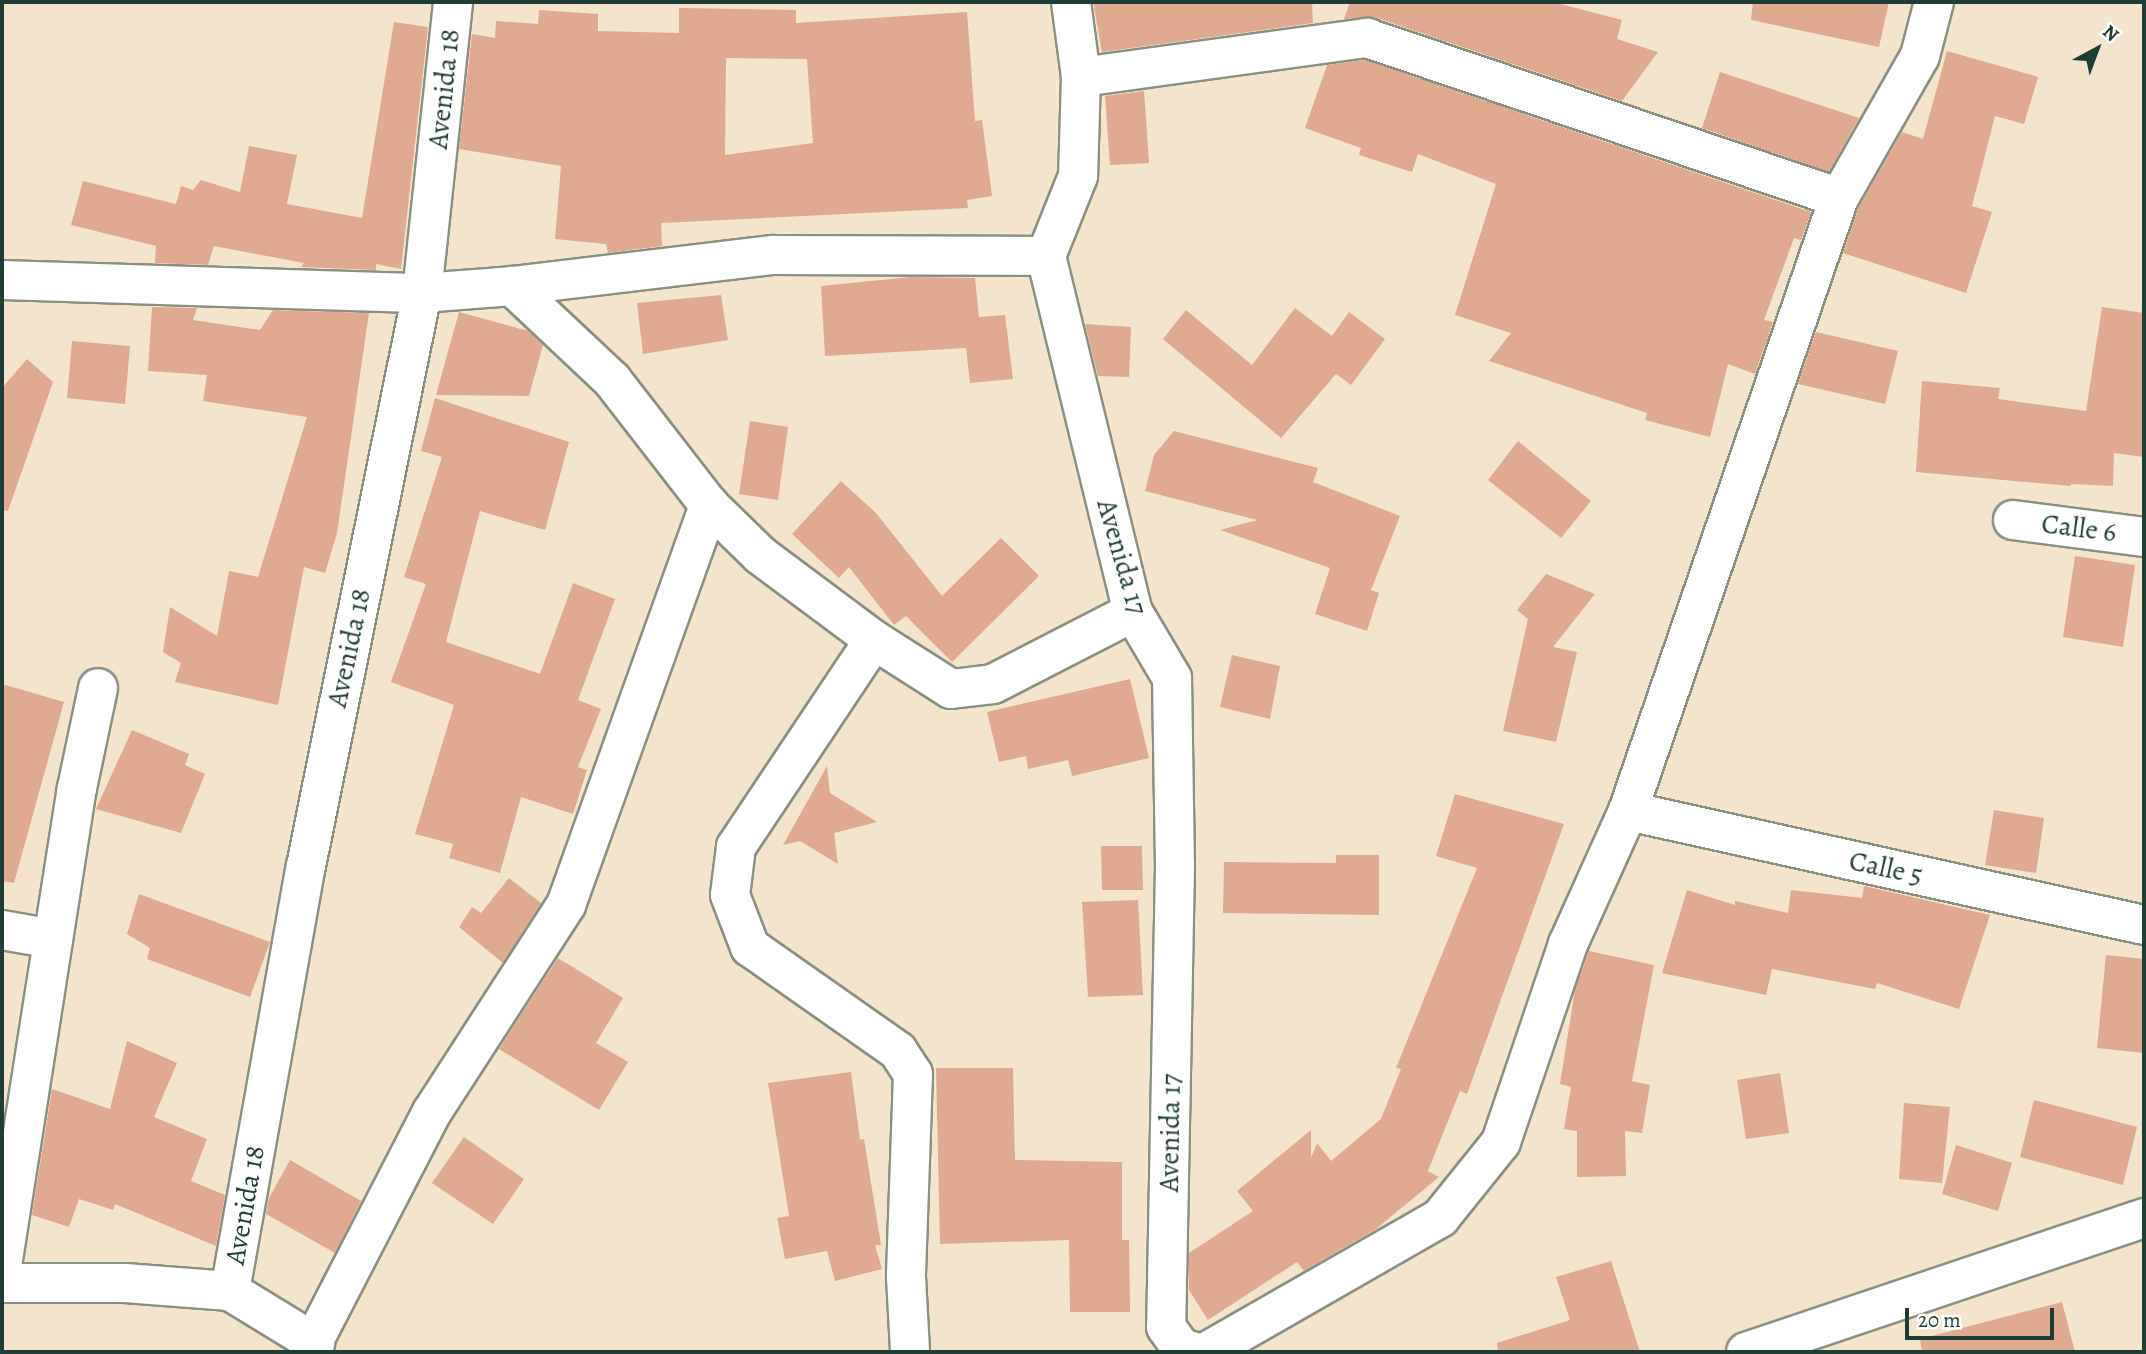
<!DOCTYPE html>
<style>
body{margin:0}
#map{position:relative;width:2146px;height:1354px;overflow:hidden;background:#f4e4cc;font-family:Alegreya,serif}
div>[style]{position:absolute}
.building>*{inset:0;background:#dfaa8f}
.roads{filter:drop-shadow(2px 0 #8a9080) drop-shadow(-2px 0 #8a9080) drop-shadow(0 2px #8a9080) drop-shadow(0 -2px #8a9080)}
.minor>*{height:38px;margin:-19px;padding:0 19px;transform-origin:19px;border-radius:19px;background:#fff}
span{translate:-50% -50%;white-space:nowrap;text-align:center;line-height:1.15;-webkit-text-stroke:6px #fff;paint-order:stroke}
.street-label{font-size:28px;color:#1f3d34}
.frame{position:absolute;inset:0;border:4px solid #1f3d34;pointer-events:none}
.north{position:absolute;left:2062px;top:14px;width:70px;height:70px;-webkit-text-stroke:5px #fff;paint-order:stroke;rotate:41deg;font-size:19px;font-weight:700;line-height:28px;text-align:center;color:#1f3d34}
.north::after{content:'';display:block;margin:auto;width:24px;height:32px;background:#1f3d34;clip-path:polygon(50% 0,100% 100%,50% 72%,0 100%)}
.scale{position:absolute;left:1905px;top:1308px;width:149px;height:32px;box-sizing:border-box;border:4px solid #1f3d34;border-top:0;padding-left:9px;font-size:21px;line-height:24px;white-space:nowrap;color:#1f3d34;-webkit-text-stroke:5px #fff;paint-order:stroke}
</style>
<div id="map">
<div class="building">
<div style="clip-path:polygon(1093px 2px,1312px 2px,1313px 23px,1102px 52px)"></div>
<div style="clip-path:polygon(1350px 2px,1553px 2px,1622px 20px,1617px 39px,1658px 52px,1622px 101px,1374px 17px,1344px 19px)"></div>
<div style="clip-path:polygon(1753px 2px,1889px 2px,1879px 47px,1751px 20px)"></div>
<div style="clip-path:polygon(evenodd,679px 8px,796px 10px,796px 23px,967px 12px,975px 121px,982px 120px,992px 196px,967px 200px,968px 208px,661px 223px,662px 246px,608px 253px,606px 244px,555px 239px,561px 166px,459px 149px,472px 34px,495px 38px,496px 21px,538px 24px,539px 10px,598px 14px,598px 31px,679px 33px,679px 8px,726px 58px,807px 59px,813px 143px,725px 155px,726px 58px)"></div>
<div style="clip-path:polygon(394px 22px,428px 27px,401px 269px,376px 264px,376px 270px,301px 267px,304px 263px,214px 246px,208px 265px,155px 263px,156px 246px,71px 225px,83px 181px,176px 204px,181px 186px,193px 190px,201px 180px,240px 192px,249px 146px,297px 155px,287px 204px,362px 218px)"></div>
<div style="clip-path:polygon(1947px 51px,2038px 77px,2024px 124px,1995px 116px,1972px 206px,1992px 212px,1966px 293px,1843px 253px,1859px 207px,1902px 132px,1923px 139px)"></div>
<div style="clip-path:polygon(1365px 60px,1811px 212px,1801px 240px,1794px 238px,1764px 320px,1773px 322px,1755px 374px,1728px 364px,1710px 437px,1645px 420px,1647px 413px,1489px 361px,1511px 333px,1455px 315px,1496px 184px,1418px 154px,1412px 172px,1359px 155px,1361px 148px,1305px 128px,1327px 65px)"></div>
<div style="clip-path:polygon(1720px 72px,1859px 118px,1829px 172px,1702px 128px)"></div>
<div style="clip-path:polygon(1144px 91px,1149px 163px,1110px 165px,1105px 96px)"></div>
<div style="clip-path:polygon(911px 277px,975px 278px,979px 317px,1005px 315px,1013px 379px,970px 383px,966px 348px,825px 356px,821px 286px)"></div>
<div style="clip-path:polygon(721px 295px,728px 340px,643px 354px,637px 303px)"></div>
<div style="clip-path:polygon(152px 307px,197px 308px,193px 320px,260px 330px,273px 310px,369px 313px,337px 533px,325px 573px,304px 567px,278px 705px,175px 682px,181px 663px,163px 652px,170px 607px,217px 636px,229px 571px,258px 577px,307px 417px,203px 401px,207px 375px,148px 371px)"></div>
<div style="clip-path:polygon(2102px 307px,2144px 313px,2144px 457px,2114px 453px,2113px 486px,2071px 484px,2071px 486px,1916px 472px,1922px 381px,2000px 388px,1998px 399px,2086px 411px)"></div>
<div style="clip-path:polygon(1295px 308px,1332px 336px,1349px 312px,1385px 339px,1351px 385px,1336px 374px,1281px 438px,1163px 339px,1186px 310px,1252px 365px)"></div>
<div style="clip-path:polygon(459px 312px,528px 331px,543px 345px,529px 396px,436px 395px)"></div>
<div style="clip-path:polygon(1085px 324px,1131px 327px,1129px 377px,1098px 376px)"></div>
<div style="clip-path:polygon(1816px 332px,1898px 351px,1885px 404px,1798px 384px)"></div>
<div style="clip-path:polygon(72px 341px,130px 346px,125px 404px,67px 398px)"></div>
<div style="clip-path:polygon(27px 359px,53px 382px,8px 511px,2px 510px,2px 388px)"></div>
<div style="clip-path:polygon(435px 398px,569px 442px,545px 530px,480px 511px,446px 642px,540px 674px,573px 583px,615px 599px,578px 700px,601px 709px,578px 767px,587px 770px,573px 814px,521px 797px,500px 873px,449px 858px,453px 844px,415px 834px,454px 705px,391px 682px,426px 584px,404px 577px,442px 457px,421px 451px)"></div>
<div style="clip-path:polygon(750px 421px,788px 427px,778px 500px,739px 494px)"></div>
<div style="clip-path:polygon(1174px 431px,1318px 468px,1313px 482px,1400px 516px,1371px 590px,1379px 593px,1367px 631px,1315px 614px,1330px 568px,1220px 530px,1257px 520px,1145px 491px,1154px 455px)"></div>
<div style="clip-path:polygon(1518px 441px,1591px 501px,1561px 538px,1488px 480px)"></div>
<div style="clip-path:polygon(841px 481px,876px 513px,942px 596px,1001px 538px,1039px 576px,952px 662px,906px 616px,894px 625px,849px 567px,839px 578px,792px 534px)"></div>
<div style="clip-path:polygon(2075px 556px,2135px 565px,2123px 647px,2063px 637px)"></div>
<div style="clip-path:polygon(1546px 574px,1595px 594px,1553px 647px,1577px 652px,1556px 742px,1503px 731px,1528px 619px,1517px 610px)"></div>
<div style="clip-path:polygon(1232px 655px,1280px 666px,1270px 719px,1220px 707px)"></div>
<div style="clip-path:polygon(1130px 679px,1149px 758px,1072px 776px,1068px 760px,1028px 769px,1026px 756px,999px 762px,987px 712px)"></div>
<div style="clip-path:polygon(2px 684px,64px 702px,14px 883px,2px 881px)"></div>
<div style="clip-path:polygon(132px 730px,189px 754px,185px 765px,205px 774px,181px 833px,96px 809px)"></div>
<div style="clip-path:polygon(827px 766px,830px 793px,877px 822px,834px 833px,838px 864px,800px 841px,783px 845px)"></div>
<div style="clip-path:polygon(1455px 794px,1564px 824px,1467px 1094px,1460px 1091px,1428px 1171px,1439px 1177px,1376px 1229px,1304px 1271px,1297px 1262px,1208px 1320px,1189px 1290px,1189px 1253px,1253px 1211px,1237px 1191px,1311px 1130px,1311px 1158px,1317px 1143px,1331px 1161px,1381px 1119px,1401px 1069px,1396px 1068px,1477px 868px,1436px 856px)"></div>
<div style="clip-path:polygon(1994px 810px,2044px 818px,2036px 873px,1985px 865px)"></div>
<div style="clip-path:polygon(1101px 846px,1142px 846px,1143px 890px,1102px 890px)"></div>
<div style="clip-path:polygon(1336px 855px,1379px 855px,1379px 915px,1223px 913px,1224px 862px,1336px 863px)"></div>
<div style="clip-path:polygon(509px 878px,541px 903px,503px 963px,459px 927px,472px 907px,481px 913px)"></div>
<div style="clip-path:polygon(1864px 886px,1990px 915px,1959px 1009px,1877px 983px,1875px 989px,1772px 969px,1766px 995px,1662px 973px,1687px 890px,1735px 905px,1735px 901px,1788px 913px,1791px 890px,1862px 898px)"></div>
<div style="clip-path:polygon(139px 894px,270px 942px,250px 997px,147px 959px,150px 948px,127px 934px)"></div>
<div style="clip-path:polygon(1138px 900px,1143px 995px,1088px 997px,1082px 902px)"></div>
<div style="clip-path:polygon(1589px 951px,1654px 965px,1632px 1081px,1650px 1085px,1642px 1133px,1625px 1131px,1626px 1176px,1577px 1177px,1577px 1131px,1564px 1129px,1571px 1087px,1560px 1084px,1575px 990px)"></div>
<div style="clip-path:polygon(2106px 955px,2144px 959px,2144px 1053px,2097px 1048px)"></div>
<div style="clip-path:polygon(558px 958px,623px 998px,596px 1043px,628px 1062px,599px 1110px,499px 1049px)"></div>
<div style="clip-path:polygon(127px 1041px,177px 1063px,154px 1117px,207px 1139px,191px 1181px,225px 1195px,216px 1246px,115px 1204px,113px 1210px,79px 1199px,69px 1227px,32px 1215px,52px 1089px,110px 1109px)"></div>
<div style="clip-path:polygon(936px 1068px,1013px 1068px,1015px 1160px,1122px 1162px,1122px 1240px,1129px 1240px,1130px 1312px,1070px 1312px,1069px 1240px,940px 1244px)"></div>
<div style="clip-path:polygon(851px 1072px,860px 1140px,864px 1139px,881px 1245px,875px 1245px,882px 1269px,835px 1281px,827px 1251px,785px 1259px,777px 1218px,789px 1216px,768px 1083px)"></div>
<div style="clip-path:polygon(1780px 1073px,1789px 1133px,1746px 1139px,1737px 1080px)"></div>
<div style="clip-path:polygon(2034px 1100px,2137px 1127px,2123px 1185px,2020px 1157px)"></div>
<div style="clip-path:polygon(1904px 1103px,1950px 1107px,1942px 1183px,1899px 1179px)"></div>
<div style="clip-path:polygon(464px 1137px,524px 1179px,493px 1224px,432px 1183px)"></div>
<div style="clip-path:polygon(1956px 1145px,2012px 1163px,1998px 1211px,1942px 1194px)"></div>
<div style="clip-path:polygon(290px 1160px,361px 1201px,335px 1253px,266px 1214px,269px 1198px)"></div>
<div style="clip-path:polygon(1611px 1261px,1640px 1352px,1498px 1352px,1497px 1343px,1570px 1320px,1556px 1277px)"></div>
<div style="clip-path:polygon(2062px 1302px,2075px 1352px,1922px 1352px,1920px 1339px)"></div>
</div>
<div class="roads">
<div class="minor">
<div style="left:1071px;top:2px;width:76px;rotate:82.4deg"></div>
<div style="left:1081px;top:77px;width:99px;rotate:91.7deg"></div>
<div style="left:1078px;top:176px;width:86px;rotate:111.8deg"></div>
<div style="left:1046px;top:256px;width:366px;rotate:76.3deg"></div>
<div style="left:1133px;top:612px;width:77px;rotate:59.4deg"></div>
<div style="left:1172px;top:678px;width:188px;rotate:89.1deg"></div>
<div style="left:1175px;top:866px;width:461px;rotate:91.1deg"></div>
<div style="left:1166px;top:1327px;width:26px;rotate:54deg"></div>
<div style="left:1181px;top:1348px;width:15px;rotate:16deg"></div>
<div style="left:1081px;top:77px;width:289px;rotate:-7.8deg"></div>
<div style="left:1367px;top:38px;width:498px;rotate:18.7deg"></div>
<div style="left:2px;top:280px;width:420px;rotate:1.8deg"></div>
<div style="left:422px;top:293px;width:90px;rotate:-4.4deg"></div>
<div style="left:512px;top:286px;width:263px;rotate:-6.8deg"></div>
<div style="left:773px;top:255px;width:273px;rotate:0.2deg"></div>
<div style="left:512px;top:286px;width:137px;rotate:43.2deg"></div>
<div style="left:612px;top:380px;width:158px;rotate:52.2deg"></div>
<div style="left:709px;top:505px;width:71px;rotate:44.4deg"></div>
<div style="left:760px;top:555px;width:142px;rotate:36.7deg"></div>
<div style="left:874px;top:640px;width:91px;rotate:32.5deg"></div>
<div style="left:951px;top:689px;width:42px;rotate:-6.8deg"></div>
<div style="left:993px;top:684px;width:157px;rotate:-27.2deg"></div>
<div style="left:2013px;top:520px;width:132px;rotate:7.4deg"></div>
<div style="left:874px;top:640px;width:249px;rotate:123.7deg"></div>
<div style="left:736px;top:847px;width:48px;rotate:97.1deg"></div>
<div style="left:730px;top:895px;width:56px;rotate:69deg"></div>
<div style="left:750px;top:947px;width:181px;rotate:35.1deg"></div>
<div style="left:898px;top:1051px;width:27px;rotate:57deg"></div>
<div style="left:913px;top:1074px;width:203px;rotate:92deg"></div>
<div style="left:906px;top:1277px;width:75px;rotate:86.9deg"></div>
<div style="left:1628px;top:811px;width:528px;rotate:12.46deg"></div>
<div style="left:2px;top:930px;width:52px;rotate:10deg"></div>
<div style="left:2px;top:1266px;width:484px;rotate:-81.1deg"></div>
<div style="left:77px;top:788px;width:102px;rotate:-78.1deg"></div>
<div style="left:2px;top:1283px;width:123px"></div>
<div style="left:125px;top:1283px;width:105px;rotate:4.4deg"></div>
<div style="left:230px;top:1291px;width:100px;rotate:31.5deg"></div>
<div style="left:230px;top:1291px;width:432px;rotate:-79.9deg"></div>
<div style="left:306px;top:866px;width:585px;rotate:-78.56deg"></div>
<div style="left:422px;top:293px;width:293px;rotate:-83.9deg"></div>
<div style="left:308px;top:1352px;width:270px;rotate:-62.7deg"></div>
<div style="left:432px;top:1112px;width:247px;rotate:-57.1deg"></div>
<div style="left:566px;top:905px;width:425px;rotate:-70.3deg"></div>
<div style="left:1206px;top:1352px;width:270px;rotate:-29.8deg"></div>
<div style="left:1440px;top:1218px;width:97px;rotate:-51.2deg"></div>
<div style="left:1501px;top:1142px;width:209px;rotate:-71.3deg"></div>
<div style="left:1568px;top:944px;width:146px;rotate:-65.7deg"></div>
<div style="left:1628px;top:811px;width:648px;rotate:-71.01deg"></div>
<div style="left:1839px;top:198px;width:163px;rotate:-60.3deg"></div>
<div style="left:1920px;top:56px;width:56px;rotate:-75.5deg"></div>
<div style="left:1746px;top:1352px;width:420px;rotate:-18.6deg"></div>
</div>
</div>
<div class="street-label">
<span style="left:444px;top:89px;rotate:-84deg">Avenida 18</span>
<span style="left:2079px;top:528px;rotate:7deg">Calle 6</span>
<span style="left:1122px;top:557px;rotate:74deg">Avenida 17</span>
<span style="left:349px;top:648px;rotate:-78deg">Avenida 18</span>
<span style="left:1886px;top:868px;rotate:12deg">Calle 5</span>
<span style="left:1170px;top:1133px;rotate:-89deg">Avenida 17</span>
<span style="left:245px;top:1205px;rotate:-80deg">Avenida 18</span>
</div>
<div class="frame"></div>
<div class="north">N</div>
<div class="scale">20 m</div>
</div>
